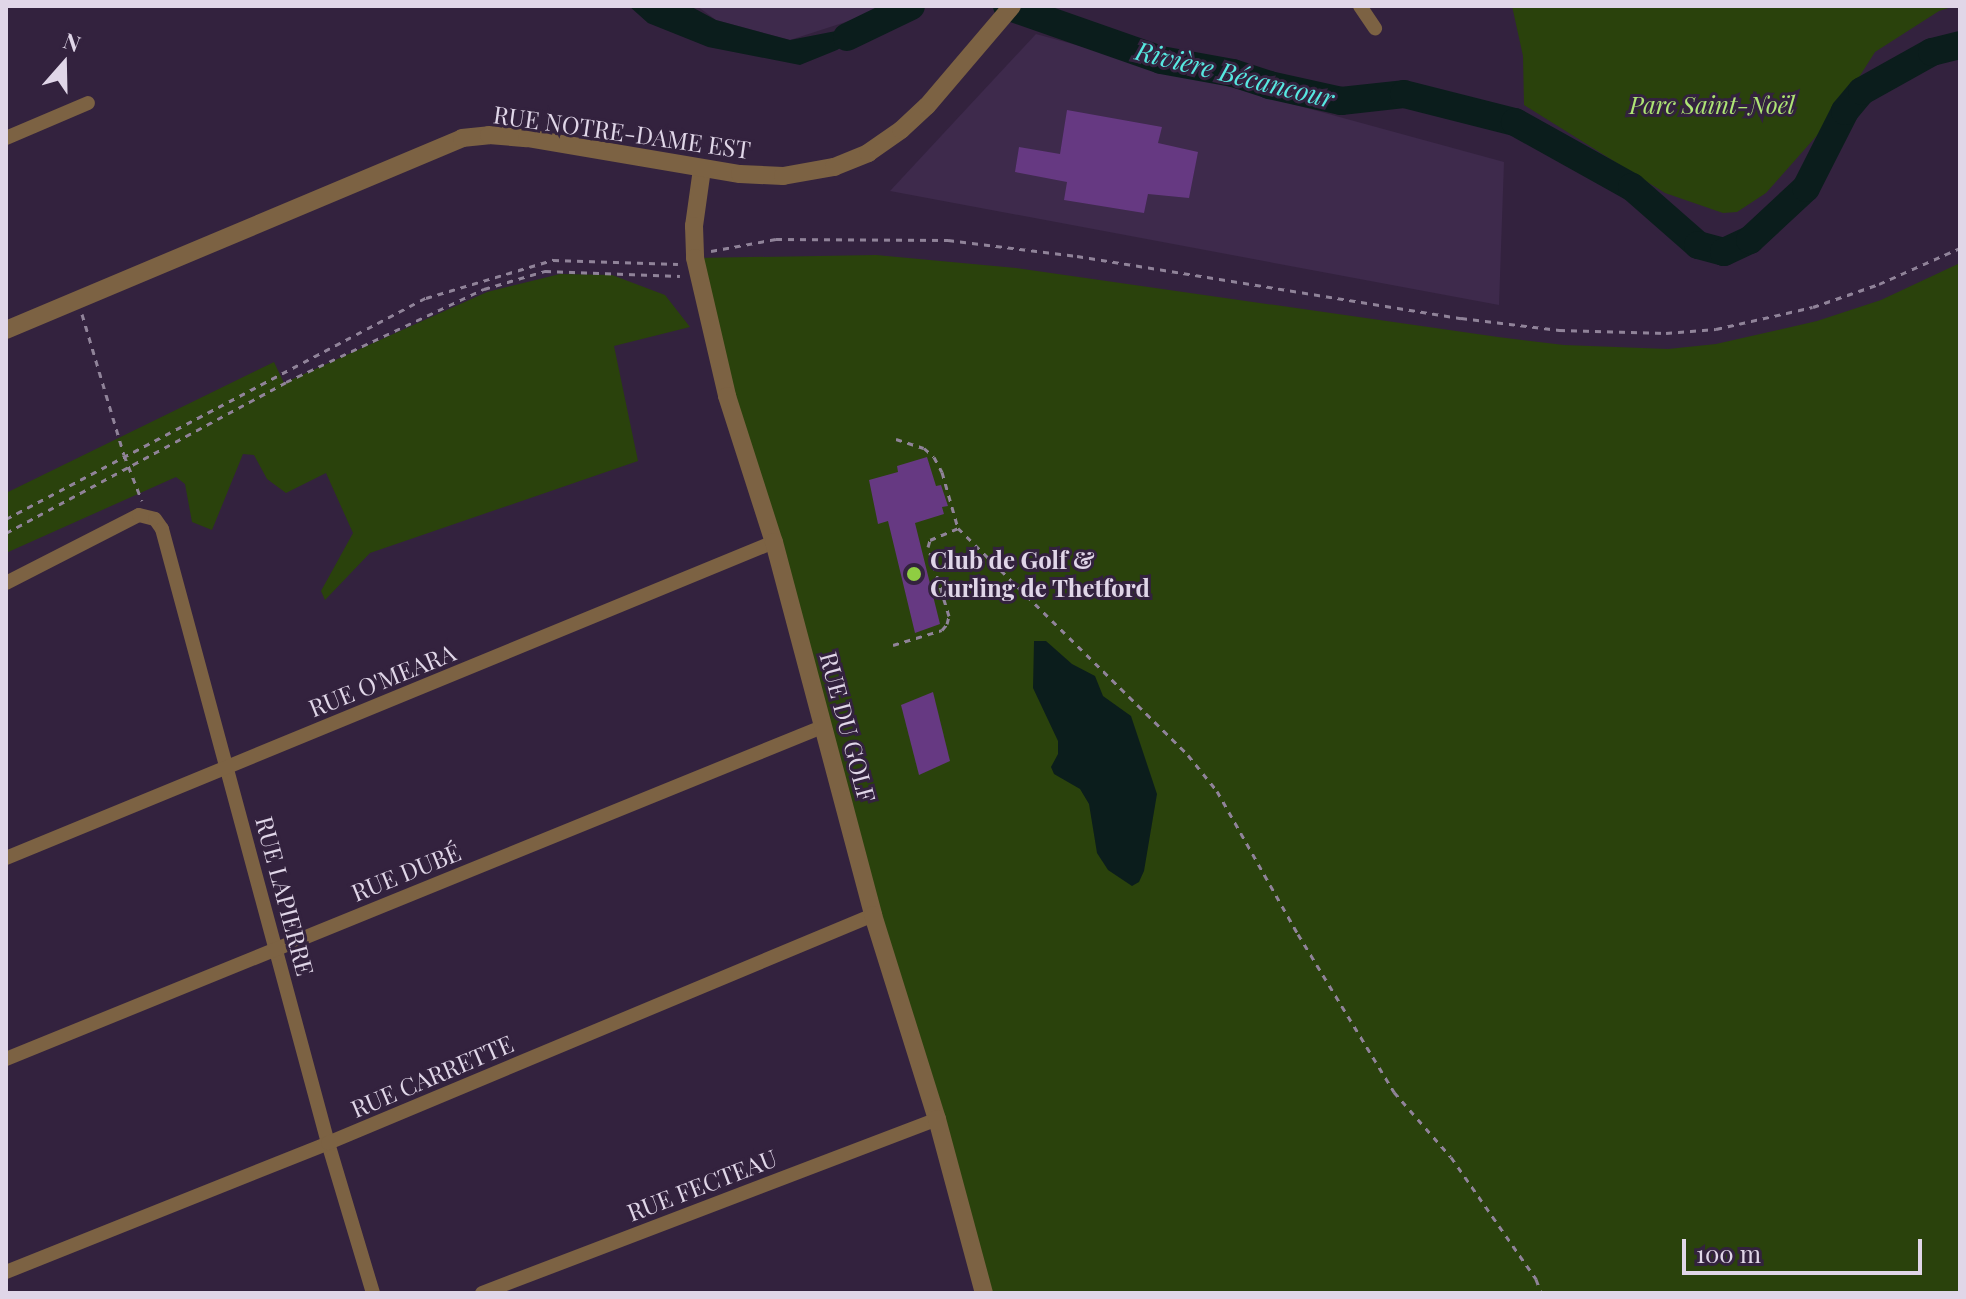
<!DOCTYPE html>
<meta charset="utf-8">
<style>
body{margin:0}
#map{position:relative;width:1966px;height:1299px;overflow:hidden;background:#33223e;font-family:"Playfair Display",serif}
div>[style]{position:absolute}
.built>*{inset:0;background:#3e2a4c}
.green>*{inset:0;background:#2a420c}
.water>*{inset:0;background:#0b1d1c}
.river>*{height:28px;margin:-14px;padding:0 14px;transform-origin:14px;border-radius:14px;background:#0b1d1c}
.building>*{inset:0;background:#663982}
.path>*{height:3px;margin-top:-1.5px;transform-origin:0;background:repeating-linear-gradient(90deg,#908399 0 6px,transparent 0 12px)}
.minor>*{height:14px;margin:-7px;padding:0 7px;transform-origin:7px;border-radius:7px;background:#7c6243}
.tertiary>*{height:18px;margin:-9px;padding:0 9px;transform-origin:9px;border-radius:9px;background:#7c6243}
.dots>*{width:22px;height:22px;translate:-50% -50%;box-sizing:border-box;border:4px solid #33223e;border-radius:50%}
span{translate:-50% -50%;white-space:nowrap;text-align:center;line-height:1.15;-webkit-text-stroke:6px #33223e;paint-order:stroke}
.park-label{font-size:24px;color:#aee575;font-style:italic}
.street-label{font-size:24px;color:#e0d6e8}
.poi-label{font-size:24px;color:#e0d6e8;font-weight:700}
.left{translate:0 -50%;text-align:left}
.water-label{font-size:26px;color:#57e8e1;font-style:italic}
.frame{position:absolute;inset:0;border:8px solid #e0d6e8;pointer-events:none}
.north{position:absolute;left:24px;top:24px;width:80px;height:80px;-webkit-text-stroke:6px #33223e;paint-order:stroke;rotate:20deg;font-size:22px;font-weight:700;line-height:32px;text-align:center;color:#e0d6e8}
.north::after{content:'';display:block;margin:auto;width:28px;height:36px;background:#e0d6e8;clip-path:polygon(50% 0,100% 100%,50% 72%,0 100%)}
.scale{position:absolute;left:1682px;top:1239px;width:240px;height:36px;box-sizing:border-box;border:4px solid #e0d6e8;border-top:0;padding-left:10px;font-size:24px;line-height:28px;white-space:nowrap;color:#e0d6e8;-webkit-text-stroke:6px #33223e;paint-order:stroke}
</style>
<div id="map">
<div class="built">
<div style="clip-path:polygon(697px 6px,895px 6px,790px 40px,716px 20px)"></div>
<div style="clip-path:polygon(1036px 34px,1504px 162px,1499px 305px,890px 191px)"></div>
</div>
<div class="green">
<div style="clip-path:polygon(1512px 6px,1955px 6px,1939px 11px,1875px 52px,1835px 115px,1766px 193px,1737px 212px,1723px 213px,1665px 193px,1524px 105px,1523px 56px)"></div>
<div style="clip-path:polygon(876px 255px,1016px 268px,1498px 337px,1564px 345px,1668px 349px,1716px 344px,1817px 321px,1881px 300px,1960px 263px,1960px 1293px,984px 1293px,695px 258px)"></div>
<div style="clip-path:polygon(560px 274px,612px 275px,665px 295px,690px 327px,614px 346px,638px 461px,370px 553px,325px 600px,321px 591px,353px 533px,326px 473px,286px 493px,267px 479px,254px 455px,243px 454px,212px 530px,192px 522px,185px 484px,176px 477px,6px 553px,6px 493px,274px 362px,284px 383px,487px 292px)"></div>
</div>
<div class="water">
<div style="clip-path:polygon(629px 6px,690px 6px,716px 20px,790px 40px,882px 22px,837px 50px,800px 65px,708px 47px,648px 23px)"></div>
<div style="clip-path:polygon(1034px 641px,1046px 641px,1072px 664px,1095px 676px,1103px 696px,1131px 716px,1157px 794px,1144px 871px,1139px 882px,1132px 886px,1108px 870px,1097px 853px,1089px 804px,1080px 789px,1054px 774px,1051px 767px,1058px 754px,1058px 741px,1033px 688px)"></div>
</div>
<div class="river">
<div style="left:1007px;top:6px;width:163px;rotate:19.3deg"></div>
<div style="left:1161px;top:60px;width:73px;rotate:10.2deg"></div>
<div style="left:1233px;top:73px;width:38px;rotate:18deg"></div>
<div style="left:1269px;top:85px;width:74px;rotate:12.5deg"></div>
<div style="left:1341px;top:101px;width:63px;rotate:-6.3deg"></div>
<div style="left:1404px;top:94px;width:114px;rotate:14.2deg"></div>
<div style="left:1515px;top:122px;width:134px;rotate:29.1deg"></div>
<div style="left:1632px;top:187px;width:88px;rotate:41.3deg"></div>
<div style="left:1698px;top:245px;width:27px;rotate:15deg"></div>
<div style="left:1724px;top:252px;width:29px;rotate:-25deg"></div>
<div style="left:1750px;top:240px;width:76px;rotate:-42.9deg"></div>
<div style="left:1806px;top:188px;width:86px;rotate:-63.1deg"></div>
<div style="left:1845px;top:111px;width:26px;rotate:-50deg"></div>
<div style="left:1862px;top:91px;width:80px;rotate:-29.1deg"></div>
<div style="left:1932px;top:52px;width:29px;rotate:-14deg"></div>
<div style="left:847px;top:37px;width:71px;rotate:-25.8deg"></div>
</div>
<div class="building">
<div style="clip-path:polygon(1067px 110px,1162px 127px,1158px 143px,1198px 152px,1189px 198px,1148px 194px,1144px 213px,1064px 200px,1067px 182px,1015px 172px,1019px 147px,1060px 154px)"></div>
<div style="clip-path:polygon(927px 457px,936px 486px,941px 485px,948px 506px,942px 507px,944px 514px,915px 523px,940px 624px,915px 633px,888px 521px,878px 524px,869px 480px,898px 472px,897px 466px)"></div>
<div style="clip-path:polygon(933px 692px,950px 761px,919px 775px,901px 705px)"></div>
</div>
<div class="path">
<div style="left:711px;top:251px;width:66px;rotate:-10.5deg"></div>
<div style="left:776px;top:239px;width:172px;rotate:0.3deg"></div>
<div style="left:948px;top:240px;width:130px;rotate:7.1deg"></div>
<div style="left:1077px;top:256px;width:389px;rotate:9.2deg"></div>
<div style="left:1461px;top:318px;width:99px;rotate:7deg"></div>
<div style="left:1559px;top:330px;width:107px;rotate:1.6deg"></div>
<div style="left:1666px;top:333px;width:50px;rotate:-4.6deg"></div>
<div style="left:1716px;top:329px;width:99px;rotate:-12.8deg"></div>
<div style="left:1813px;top:307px;width:70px;rotate:-19.2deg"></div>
<div style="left:1879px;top:284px;width:89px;rotate:-24deg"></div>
<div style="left:82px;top:314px;width:147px;rotate:73.4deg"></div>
<div style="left:124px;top:455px;width:49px;rotate:68.6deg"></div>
<div style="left:896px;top:439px;width:29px;rotate:18deg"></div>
<div style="left:924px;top:448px;width:13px;rotate:42deg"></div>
<div style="left:934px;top:457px;width:17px;rotate:62deg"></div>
<div style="left:942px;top:472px;width:58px;rotate:74.1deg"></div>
<div style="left:6px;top:519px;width:475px;rotate:-27.8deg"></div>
<div style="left:426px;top:298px;width:133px;rotate:-16.7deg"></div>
<div style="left:553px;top:260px;width:125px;rotate:1.8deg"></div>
<div style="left:6px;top:533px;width:318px;rotate:-28.3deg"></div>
<div style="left:286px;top:382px;width:219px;rotate:-25.2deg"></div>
<div style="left:484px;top:289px;width:64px;rotate:-16.4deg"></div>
<div style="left:545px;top:271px;width:135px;rotate:2.1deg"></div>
<div style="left:893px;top:645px;width:51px;rotate:-17deg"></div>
<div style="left:942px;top:630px;width:8px;rotate:-50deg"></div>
<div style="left:947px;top:624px;width:8px;rotate:-76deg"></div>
<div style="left:949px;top:616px;width:72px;rotate:-106.9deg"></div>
<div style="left:928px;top:547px;width:7px;rotate:-74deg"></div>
<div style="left:930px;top:540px;width:30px;rotate:-23deg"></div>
<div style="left:958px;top:528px;width:323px;rotate:44.6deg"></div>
<div style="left:1188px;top:755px;width:46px;rotate:51.1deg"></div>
<div style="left:1217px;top:791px;width:164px;rotate:60.5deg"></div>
<div style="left:1298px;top:934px;width:185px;rotate:58.7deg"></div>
<div style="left:1394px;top:1092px;width:86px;rotate:48.8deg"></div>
<div style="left:1451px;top:1157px;width:149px;rotate:55.1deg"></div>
<div style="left:1536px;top:1279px;width:15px;rotate:70deg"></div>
</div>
<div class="minor">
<div style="left:1360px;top:6px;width:27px;rotate:56deg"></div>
<div style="left:6px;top:138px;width:89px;rotate:-23.1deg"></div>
<div style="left:6px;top:583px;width:149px;rotate:-27.1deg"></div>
<div style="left:139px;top:515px;width:16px;rotate:14deg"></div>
<div style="left:155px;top:519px;width:12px;rotate:55deg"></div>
<div style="left:162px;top:529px;width:636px;rotate:74.87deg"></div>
<div style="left:328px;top:1143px;width:157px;rotate:73.3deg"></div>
<div style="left:6px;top:858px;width:830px;rotate:-22.37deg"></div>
<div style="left:6px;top:1059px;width:881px;rotate:-22.14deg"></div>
<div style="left:6px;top:1272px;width:347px;rotate:-21.8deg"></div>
<div style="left:328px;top:1143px;width:591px;rotate:-22.7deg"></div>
<div style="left:482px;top:1293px;width:487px;rotate:-20.9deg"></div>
</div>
<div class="tertiary">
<div style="left:702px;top:169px;width:58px;rotate:98deg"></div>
<div style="left:694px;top:226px;width:32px;rotate:88deg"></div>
<div style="left:695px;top:258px;width:142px;rotate:76.9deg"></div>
<div style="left:727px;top:396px;width:153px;rotate:72.2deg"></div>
<div style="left:774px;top:542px;width:386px;rotate:75.1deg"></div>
<div style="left:873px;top:915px;width:214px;rotate:72.6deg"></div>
<div style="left:937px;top:1119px;width:180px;rotate:74.9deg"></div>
<div style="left:6px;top:330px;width:495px;rotate:-22.8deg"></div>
<div style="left:462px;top:138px;width:27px;rotate:-6deg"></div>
<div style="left:489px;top:135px;width:38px;rotate:5deg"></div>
<div style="left:527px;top:138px;width:216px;rotate:9.6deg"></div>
<div style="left:740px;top:174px;width:43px;rotate:2.7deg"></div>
<div style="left:783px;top:176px;width:52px;rotate:-10deg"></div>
<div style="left:834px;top:167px;width:37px;rotate:-22deg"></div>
<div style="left:868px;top:153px;width:40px;rotate:-34.9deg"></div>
<div style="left:901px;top:130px;width:35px;rotate:-43deg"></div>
<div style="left:927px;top:106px;width:131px;rotate:-49.6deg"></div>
</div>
<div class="dots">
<div style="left:914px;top:574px;background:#8fcd42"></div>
</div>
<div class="park-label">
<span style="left:1712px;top:105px">Parc Saint-Noël</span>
</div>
<div class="street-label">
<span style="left:622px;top:132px;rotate:8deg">RUE NOTRE-DAME EST</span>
<span style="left:382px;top:680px;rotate:-22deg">RUE O'MEARA</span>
<span style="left:848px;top:727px;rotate:75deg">RUE DU GOLF</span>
<span style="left:406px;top:872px;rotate:-22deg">RUE DUBÉ</span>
<span style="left:285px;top:896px;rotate:75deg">RUE LAPIERRE</span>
<span style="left:432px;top:1076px;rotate:-23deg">RUE CARRETTE</span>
<span style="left:702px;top:1185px;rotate:-21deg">RUE FECTEAU</span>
</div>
<div class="poi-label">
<span class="left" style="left:930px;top:574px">Club de Golf &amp;<br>Curling de Thetford</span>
</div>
<div class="water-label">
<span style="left:1235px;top:74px;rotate:14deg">Rivière Bécancour</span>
</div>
<div class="frame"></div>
<div class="north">N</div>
<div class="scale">100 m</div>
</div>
